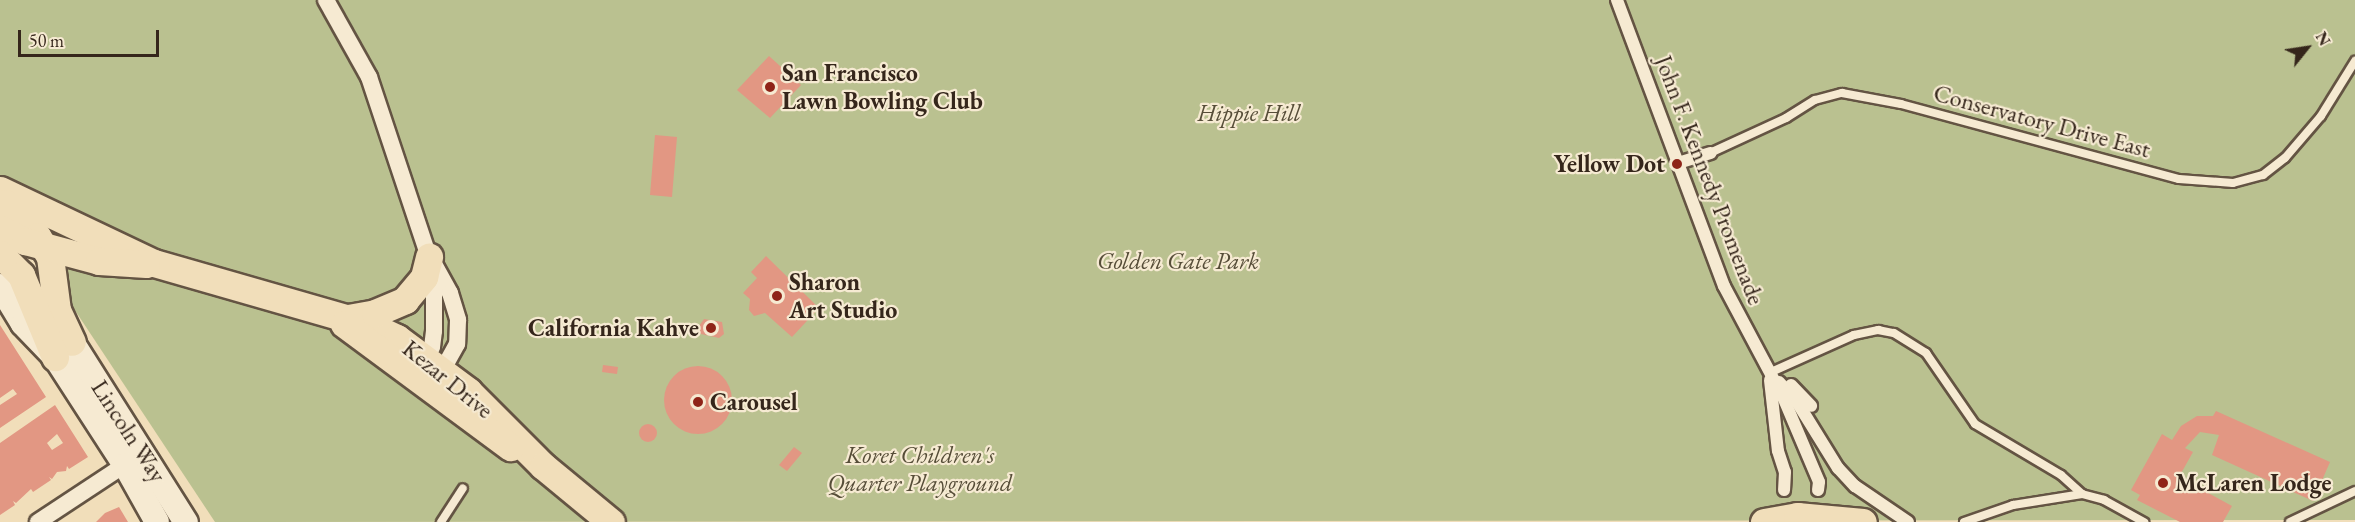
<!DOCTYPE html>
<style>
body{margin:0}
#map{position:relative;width:2355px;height:522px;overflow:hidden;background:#f1deba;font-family:"EB Garamond",serif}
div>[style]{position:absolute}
.green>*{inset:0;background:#bac190}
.building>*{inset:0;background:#e29783}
.round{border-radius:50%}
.roads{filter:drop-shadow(2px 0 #645443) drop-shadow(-2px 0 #645443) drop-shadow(0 2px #645443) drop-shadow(0 -2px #645443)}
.service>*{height:8px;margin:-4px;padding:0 4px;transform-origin:4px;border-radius:4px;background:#f6ead2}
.pedestrian>*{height:12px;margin:-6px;padding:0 6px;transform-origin:6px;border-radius:6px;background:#f6ead2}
.minor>*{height:16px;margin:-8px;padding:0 8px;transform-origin:8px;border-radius:8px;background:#f6ead2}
.secondary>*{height:24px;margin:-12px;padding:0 12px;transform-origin:12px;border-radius:12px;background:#f6ead2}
.primary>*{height:27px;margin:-13.5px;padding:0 13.5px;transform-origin:13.5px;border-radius:13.5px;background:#f1deba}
.dots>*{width:16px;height:16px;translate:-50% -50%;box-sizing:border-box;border:3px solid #f6ead2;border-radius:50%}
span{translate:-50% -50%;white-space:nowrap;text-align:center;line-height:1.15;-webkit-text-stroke:4.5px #f6ead2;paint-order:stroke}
.poi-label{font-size:24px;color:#35261b;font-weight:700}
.left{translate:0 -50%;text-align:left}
.right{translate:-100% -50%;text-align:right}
.park-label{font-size:24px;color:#564d38;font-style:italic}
.street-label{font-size:24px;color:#35261b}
.north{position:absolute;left:2277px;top:18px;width:60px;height:60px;-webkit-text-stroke:4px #f6ead2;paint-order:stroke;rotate:60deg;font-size:16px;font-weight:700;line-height:24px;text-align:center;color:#35261b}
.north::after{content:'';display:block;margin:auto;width:21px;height:27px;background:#35261b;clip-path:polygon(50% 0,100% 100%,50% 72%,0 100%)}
.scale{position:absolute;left:18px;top:30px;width:141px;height:27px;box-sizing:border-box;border:3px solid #35261b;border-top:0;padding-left:8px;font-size:18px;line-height:21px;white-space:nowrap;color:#35261b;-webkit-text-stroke:4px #f6ead2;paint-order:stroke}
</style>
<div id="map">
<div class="green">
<div style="clip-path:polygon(0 0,2355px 0,2355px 520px,215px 522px,0 197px)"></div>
</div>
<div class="building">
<div style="clip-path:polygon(769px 56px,801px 85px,770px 118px,737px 90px)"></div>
<div style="clip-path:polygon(655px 135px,677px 137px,672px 197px,650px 195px)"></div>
<div style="clip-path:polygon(766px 256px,819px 308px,792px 337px,765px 313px,754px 316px,749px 310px,750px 299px,743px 293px,757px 278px,751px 272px)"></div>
<div style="clip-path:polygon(704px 319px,722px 322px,724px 334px,719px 338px,701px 334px,697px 329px)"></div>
<div style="clip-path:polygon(0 325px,46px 397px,0 428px,0 405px,17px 394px,13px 389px,0 398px)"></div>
<div style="clip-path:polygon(603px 365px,618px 367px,617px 374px,602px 372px)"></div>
<div class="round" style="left:664px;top:366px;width:68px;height:68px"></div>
<div style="clip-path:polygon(evenodd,55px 405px,88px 457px,69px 469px,67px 466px,66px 471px,57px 472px,52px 479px,49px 477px,51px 480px,33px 492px,31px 489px,16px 503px,13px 501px,15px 505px,0 515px,0 443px,55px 405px,57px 434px,63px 443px,52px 450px,47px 443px,57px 434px)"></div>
<div style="clip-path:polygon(2216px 411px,2330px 462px,2313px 501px,2212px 455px,2219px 435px,2200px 432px,2185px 448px,2193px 452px,2179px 477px,2232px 506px,2223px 522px,2180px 522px,2137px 500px,2140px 495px,2131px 490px,2162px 434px,2172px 440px,2181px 426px,2197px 416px,2213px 416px)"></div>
<div class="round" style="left:639px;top:424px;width:18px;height:18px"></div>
<div style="clip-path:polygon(794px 447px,802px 453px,787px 471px,779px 465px)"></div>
<div style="clip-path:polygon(119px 507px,128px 522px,96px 522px,105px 513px)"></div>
</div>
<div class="roads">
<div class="service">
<div style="left:1710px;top:153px;width:84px;rotate:-24.7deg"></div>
<div style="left:1786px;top:118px;width:34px;rotate:-32deg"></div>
<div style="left:1815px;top:100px;width:28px;rotate:-15deg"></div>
<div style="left:1842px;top:93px;width:60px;rotate:10.6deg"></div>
<div style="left:1901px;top:104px;width:288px;rotate:15.1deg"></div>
<div style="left:2179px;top:179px;width:54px;rotate:4.2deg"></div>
<div style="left:2233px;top:183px;width:31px;rotate:-15deg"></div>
<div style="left:2263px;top:175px;width:28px;rotate:-38deg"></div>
<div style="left:2285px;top:158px;width:55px;rotate:-49.4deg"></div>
<div style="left:2321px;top:116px;width:65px;rotate:-58.3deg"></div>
<div style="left:1769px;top:373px;width:93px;rotate:-24.1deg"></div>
<div style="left:1854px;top:335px;width:25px;rotate:-12deg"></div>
<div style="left:1878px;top:330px;width:16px;rotate:11deg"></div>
<div style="left:1894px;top:333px;width:38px;rotate:32deg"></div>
<div style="left:1926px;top:353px;width:86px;rotate:55.4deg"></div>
<div style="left:1975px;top:424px;width:100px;rotate:30.7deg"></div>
<div style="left:2061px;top:475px;width:28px;rotate:42deg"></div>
<div style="left:441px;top:522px;width:40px;rotate:-57.1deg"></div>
<div style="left:1964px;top:522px;width:52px;rotate:-19.1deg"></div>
<div style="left:2013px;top:505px;width:70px;rotate:-9.1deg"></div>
<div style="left:2082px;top:494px;width:23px;rotate:15deg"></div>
<div style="left:2104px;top:500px;width:46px;rotate:28.8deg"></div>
<div style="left:2290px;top:522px;width:72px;rotate:-25.5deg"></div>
</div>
<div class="pedestrian">
<div style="left:1617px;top:0;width:305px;rotate:69.5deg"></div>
<div style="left:1724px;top:286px;width:126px;rotate:62deg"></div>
<div style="left:1783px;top:397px;width:92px;rotate:67deg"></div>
<div style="left:1819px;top:482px;width:8px;rotate:97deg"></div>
<div style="left:1678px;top:163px;width:34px;rotate:-17deg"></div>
<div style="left:1770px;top:380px;width:71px;rotate:83.6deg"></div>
<div style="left:1778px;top:451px;width:22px;rotate:72deg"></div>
<div style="left:1785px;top:472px;width:18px;rotate:93deg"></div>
<div style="left:1779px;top:382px;width:27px;rotate:48deg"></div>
<div style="left:1797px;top:402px;width:78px;rotate:58.2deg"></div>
<div style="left:1838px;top:468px;width:25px;rotate:47deg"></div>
<div style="left:1855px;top:486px;width:64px;rotate:34.2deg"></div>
<div style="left:1791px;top:385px;width:29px;rotate:46deg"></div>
</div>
<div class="minor">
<div style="left:326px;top:0;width:88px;rotate:60.8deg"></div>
<div style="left:369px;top:77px;width:190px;rotate:71.6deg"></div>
<div style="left:429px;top:257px;width:30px;rotate:81deg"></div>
<div style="left:434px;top:287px;width:44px;rotate:90deg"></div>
<div style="left:434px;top:331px;width:16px;rotate:97deg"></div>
<div style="left:432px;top:347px;width:23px;rotate:119deg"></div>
<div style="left:434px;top:264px;width:33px;rotate:61deg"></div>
<div style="left:450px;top:293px;width:28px;rotate:73deg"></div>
<div style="left:458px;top:320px;width:24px;rotate:92deg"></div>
<div style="left:457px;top:344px;width:39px;rotate:119deg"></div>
<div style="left:38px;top:522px;width:113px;rotate:-33.4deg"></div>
</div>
<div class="secondary">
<div style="left:0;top:286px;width:44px;rotate:58.8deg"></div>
<div style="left:23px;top:324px;width:46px;rotate:45.9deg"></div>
<div style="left:55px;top:357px;width:129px;rotate:57.1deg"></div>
<div style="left:125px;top:465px;width:65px;rotate:60.7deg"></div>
<div style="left:72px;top:342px;width:213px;rotate:57.7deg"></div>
</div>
<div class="primary">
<div style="left:0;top:190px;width:170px;rotate:25.4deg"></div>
<div style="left:154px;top:263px;width:222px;rotate:16deg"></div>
<div style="left:367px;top:324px;width:33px;rotate:25deg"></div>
<div style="left:397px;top:338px;width:89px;rotate:36.7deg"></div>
<div style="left:468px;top:391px;width:106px;rotate:45deg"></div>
<div style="left:543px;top:466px;width:88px;rotate:39.5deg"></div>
<div style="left:5px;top:203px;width:46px;rotate:45.9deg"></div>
<div style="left:37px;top:236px;width:25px;rotate:58deg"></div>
<div style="left:50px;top:257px;width:53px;rotate:82.5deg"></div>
<div style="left:57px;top:310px;width:35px;rotate:65deg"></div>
<div style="left:0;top:229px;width:28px;rotate:26deg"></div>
<div style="left:25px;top:241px;width:77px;rotate:15.1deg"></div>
<div style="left:99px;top:261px;width:47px;rotate:3.7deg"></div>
<div style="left:0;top:254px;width:30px;rotate:45deg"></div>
<div style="left:21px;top:275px;width:89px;rotate:67.5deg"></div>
<div style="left:348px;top:318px;width:27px;rotate:-10deg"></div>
<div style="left:375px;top:313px;width:33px;rotate:-23deg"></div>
<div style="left:405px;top:300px;width:30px;rotate:-50deg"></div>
<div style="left:424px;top:277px;width:21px;rotate:-76deg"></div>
<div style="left:344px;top:324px;width:207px;rotate:36.5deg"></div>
<div style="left:1764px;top:522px;width:34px;rotate:-10deg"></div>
<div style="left:1797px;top:516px;width:66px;rotate:5.2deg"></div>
</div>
</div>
<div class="dots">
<div style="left:770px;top:87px;background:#8f2418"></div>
<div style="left:1677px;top:164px;background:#8f2418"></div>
<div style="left:777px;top:296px;background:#8f2418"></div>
<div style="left:711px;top:328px;background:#8f2418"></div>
<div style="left:698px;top:402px;background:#8f2418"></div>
<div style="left:2163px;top:483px;background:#8f2418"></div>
</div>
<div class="poi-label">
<span class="left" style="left:782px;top:87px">San Francisco<br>Lawn Bowling Club</span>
<span class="right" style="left:1665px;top:164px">Yellow Dot</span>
<span class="left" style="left:789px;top:296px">Sharon<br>Art Studio</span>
<span class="right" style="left:699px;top:328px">California Kahve</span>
<span class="left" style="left:710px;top:402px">Carousel</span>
<span class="left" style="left:2175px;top:483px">McLaren Lodge</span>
</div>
<div class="park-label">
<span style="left:1249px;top:113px">Hippie Hill</span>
<span style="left:1178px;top:261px">Golden Gate Park</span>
<span style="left:920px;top:469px">Koret Children's<br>Quarter Playground</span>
</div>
<div class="street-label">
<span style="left:2042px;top:121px;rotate:15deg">Conservatory Drive East</span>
<span style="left:1710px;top:180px;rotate:69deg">John F. Kennedy Promenade</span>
<span style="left:448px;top:379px;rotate:39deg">Kezar Drive</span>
<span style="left:129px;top:431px;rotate:57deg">Lincoln Way</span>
</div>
<div class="north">N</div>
<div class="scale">50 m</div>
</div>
